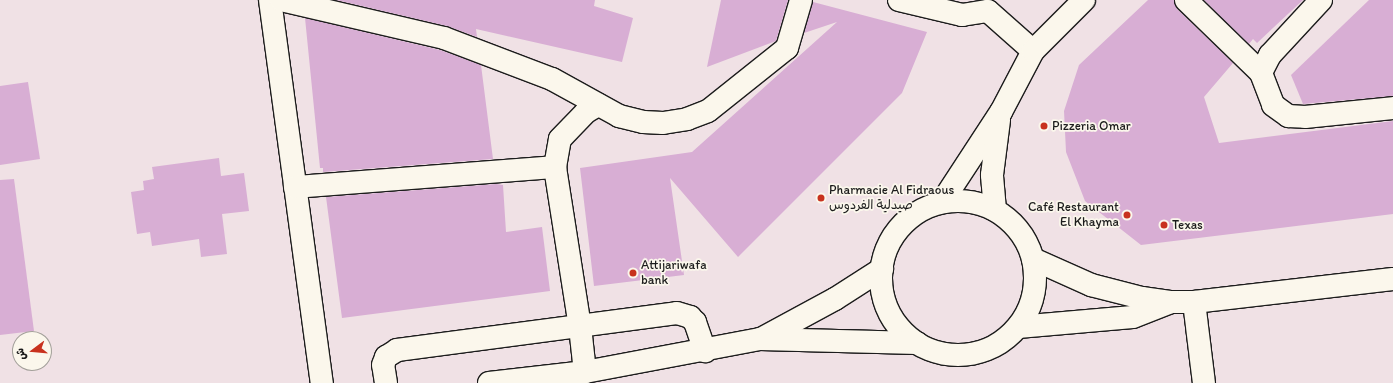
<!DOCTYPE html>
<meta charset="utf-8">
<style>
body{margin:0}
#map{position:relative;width:1393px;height:383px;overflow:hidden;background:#f0e1e5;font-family:Itim,"Playpen Sans Arabic",sans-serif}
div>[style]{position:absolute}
.building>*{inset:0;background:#d8aed4}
.roads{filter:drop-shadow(1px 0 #1c1c1c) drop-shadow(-1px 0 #1c1c1c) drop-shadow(0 1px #1c1c1c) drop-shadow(0 -1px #1c1c1c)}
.street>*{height:22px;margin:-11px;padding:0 11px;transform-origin:11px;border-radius:11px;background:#fbf7ec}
.primary>*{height:22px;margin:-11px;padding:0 11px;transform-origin:11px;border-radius:11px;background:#fbf7ec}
.primary>.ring{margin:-11px;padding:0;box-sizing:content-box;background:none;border:22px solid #fbf7ec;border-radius:50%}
.dots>*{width:11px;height:11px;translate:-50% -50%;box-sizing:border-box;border:2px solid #fbf7ec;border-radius:50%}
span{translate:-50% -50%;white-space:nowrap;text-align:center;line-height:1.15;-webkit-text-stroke:3.5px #fbf7ec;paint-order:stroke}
.poi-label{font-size:13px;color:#1c1c1c}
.left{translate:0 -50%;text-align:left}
.right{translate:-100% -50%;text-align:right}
.north{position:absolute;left:12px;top:331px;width:40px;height:40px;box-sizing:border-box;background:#fbf7ec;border:1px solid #a29f99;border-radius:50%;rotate:254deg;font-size:11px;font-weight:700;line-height:16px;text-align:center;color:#1c1c1c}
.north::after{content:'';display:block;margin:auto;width:14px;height:18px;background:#c8321e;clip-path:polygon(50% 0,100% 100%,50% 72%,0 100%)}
</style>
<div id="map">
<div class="building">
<div style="clip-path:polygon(336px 0,595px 0,594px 6px,633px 18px,622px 62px,476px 29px,477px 37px,447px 26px)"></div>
<div style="clip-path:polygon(721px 0,788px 0,776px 41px,707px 67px)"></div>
<div style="clip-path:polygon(1148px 0,1174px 0,1177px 9px,1233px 63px,1204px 97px,1219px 143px,1393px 121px,1393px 214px,1141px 245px,1085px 201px,1066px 152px,1064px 111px,1079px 65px)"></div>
<div style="clip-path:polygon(1204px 0,1303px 0,1257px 43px,1253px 39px,1249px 44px)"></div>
<div style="clip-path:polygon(1369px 0,1393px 0,1393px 96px,1303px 104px,1291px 75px)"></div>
<div style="clip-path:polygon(813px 2px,927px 32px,902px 93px,738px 257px,670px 178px,684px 275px,594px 286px,580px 168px,692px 152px,837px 22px,804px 33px)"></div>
<div style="clip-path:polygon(305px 18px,440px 50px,481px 65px,493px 159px,323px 172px,323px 168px,320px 168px)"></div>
<div style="clip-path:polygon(28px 82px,40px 159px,0 165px,0 86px)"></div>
<div style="clip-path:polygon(219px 158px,221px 176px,244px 173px,249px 211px,222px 214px,227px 254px,201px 257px,199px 239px,152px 246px,150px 232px,137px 234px,131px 192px,144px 190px,143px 181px,154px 179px,152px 167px)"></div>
<div style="clip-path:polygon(14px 179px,34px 331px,0 335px,0 180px)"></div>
<div style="clip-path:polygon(496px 184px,503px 185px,506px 232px,542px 227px,550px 291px,342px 318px,326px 197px)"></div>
</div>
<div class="roads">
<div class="street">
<div style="left:270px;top:0;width:387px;rotate:82.3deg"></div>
<div style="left:281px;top:0;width:167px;rotate:13.1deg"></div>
<div style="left:444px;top:38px;width:116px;rotate:20.8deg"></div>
<div style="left:552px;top:79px;width:77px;rotate:28.9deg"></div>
<div style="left:619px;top:116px;width:25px;rotate:14deg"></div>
<div style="left:643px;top:122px;width:20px;rotate:3deg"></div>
<div style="left:663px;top:123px;width:24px;rotate:-9deg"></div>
<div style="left:687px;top:119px;width:22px;rotate:-21deg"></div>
<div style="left:708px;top:111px;width:101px;rotate:-38.6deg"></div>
<div style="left:787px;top:48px;width:50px;rotate:-73.7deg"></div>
<div style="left:899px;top:0;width:65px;rotate:13.4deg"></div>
<div style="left:962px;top:15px;width:26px;rotate:-9deg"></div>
<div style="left:988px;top:11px;width:60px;rotate:41.6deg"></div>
<div style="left:1186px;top:0;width:105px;rotate:44.2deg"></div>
<div style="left:1321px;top:0;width:75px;rotate:132.8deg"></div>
<div style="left:1270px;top:55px;width:20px;rotate:117deg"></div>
<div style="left:1261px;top:73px;width:34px;rotate:69deg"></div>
<div style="left:1273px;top:105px;width:19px;rotate:36deg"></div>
<div style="left:1288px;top:116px;width:17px;rotate:3deg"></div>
<div style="left:1305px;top:117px;width:88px;rotate:-5.8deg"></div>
<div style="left:295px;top:187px;width:261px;rotate:-4.4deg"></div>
<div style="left:942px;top:202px;width:108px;rotate:-56.8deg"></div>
<div style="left:1001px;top:112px;width:69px;rotate:-62.3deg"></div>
<div style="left:1033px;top:51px;width:72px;rotate:-45deg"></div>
<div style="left:995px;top:210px;width:35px;rotate:-95deg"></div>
<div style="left:992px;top:175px;width:55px;rotate:-82.7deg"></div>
<div style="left:1194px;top:302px;width:82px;rotate:83deg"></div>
<div style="left:585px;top:372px;width:45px;rotate:-96.3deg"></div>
<div style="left:580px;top:327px;width:162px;rotate:-98.9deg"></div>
<div style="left:555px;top:167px;width:28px;rotate:-80deg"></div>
<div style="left:560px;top:139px;width:37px;rotate:-46deg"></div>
<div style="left:586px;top:112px;width:14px;rotate:-30deg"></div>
<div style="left:386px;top:383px;width:18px;rotate:-99deg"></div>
<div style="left:383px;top:365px;width:9px;rotate:-69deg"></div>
<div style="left:386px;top:357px;width:13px;rotate:-32deg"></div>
<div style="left:397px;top:350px;width:282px;rotate:-7.5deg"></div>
<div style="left:677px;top:313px;width:14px;rotate:17deg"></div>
<div style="left:690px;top:317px;width:7px;rotate:45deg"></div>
<div style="left:695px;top:322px;width:31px;rotate:71deg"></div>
</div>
<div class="primary">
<div class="ring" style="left:881px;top:201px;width:132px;height:132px"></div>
<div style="left:1033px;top:259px;width:64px;rotate:24.1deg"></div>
<div style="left:1091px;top:285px;width:53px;rotate:14.3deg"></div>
<div style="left:1142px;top:298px;width:30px;rotate:8deg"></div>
<div style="left:1172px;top:302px;width:22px"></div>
<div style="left:1194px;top:302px;width:200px;rotate:-6.6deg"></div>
<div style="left:1018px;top:327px;width:115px;rotate:-5deg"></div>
<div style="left:1133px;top:317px;width:41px;rotate:-21.5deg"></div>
<div style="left:761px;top:339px;width:84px;rotate:-28.4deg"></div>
<div style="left:835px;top:299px;width:56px;rotate:-32.6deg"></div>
<div style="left:489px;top:383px;width:97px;rotate:-6.5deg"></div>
<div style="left:585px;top:372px;width:178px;rotate:-10.7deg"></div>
<div style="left:760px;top:339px;width:157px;rotate:1.5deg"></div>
</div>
</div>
<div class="dots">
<div style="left:1044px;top:126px;background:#c8321e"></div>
<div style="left:821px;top:198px;background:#c8321e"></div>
<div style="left:1127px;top:215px;background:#c8321e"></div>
<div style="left:1164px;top:225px;background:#c8321e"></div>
<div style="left:633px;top:273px;background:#c8321e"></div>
</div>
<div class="poi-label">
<span class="left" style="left:1052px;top:126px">Pizzeria Omar</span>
<span class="left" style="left:829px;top:198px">Pharmacie Al Fidraous<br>صيدلية الفردوس</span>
<span class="right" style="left:1119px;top:215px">Café Restaurant<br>El Khayma</span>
<span class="left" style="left:1172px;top:225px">Texas</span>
<span class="left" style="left:641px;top:273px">Attijariwafa<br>bank</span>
</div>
<div class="north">ش</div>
</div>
